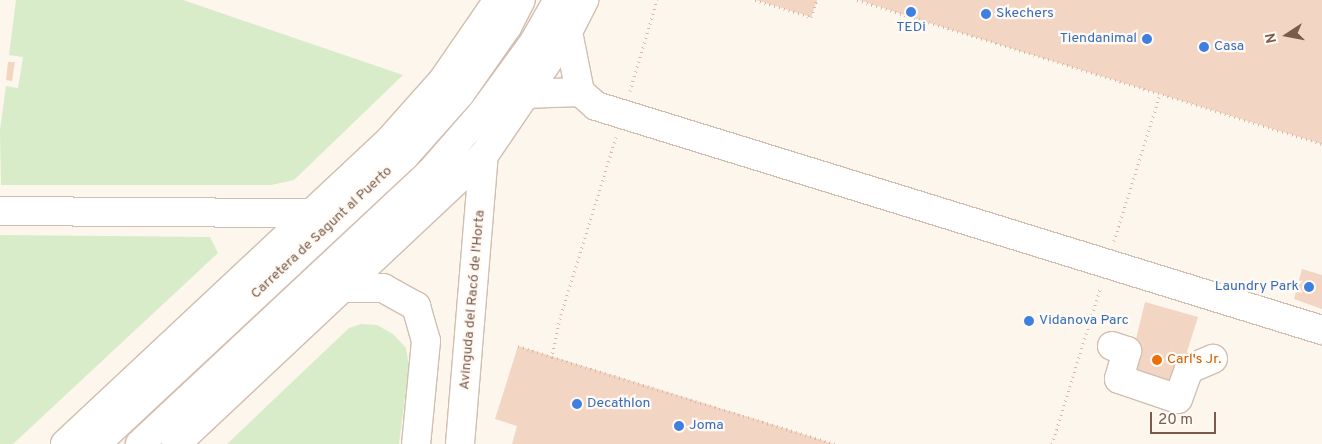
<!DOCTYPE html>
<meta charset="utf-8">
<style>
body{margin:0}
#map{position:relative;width:1322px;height:444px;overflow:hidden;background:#fdf6ec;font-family:Overpass,sans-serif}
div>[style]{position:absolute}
.green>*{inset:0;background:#d8ecc9}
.building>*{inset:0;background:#f3d5c3}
.path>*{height:3px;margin-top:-1.5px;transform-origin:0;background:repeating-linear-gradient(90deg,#d9b8a5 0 1px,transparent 0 5px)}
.roads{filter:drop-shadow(1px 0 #d1beb0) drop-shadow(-1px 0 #d1beb0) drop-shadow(0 1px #d1beb0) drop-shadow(0 -1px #d1beb0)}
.minor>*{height:28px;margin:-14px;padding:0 14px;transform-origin:14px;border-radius:14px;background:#fff}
.dots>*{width:14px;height:14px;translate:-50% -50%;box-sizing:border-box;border:2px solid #fffaf3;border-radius:50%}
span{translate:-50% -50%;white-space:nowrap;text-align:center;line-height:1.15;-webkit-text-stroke:4.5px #fffaf3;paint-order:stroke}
.shop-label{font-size:14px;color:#366cbe}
.left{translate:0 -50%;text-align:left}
.right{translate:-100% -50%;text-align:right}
.street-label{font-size:14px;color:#7a5c4d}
.food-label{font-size:14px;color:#c56008}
.north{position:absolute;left:1262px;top:10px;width:50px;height:50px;-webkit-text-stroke:4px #fffaf3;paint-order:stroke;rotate:259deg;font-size:14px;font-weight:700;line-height:20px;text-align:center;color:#7a5c4d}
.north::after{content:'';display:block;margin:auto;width:18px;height:22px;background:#7a5c4d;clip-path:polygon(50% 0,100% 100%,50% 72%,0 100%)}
.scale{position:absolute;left:1150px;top:412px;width:66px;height:22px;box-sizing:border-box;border:2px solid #7a5c4d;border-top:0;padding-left:6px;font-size:15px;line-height:18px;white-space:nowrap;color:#7a5c4d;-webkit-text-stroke:4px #fffaf3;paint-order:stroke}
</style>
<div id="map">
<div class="green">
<div style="clip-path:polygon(16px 0,183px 0,403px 75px,294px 180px,271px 185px,1px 185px,0 130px,6px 86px,18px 88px,23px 57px,9px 55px)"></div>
<div style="clip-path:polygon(0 235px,210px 237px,218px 253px,13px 444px,0 444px)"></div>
<div style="clip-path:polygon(361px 324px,377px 325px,393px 334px,406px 348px,409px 366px,399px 444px,227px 444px,349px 328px)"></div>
</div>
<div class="building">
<div style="clip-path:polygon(756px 0,817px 0,811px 17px)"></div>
<div style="clip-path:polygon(859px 0,1322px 0,1322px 144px,923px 21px)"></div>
<div style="clip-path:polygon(8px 62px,15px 62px,12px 81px,6px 80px)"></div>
<div style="clip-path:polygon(1302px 269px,1322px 275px,1322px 309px,1294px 299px)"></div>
<div style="clip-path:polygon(1145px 302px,1198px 317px,1175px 390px,1127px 376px)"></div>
<div style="clip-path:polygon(518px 346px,771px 424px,834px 444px,512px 444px,517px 426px,495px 419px)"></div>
</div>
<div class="path">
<div style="left:755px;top:0;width:59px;rotate:16.9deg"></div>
<div style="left:811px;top:17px;width:18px;rotate:-71deg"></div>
<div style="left:857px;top:0;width:487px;rotate:17.2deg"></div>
<div style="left:630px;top:91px;width:95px;rotate:-73.5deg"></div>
<div style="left:616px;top:137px;width:189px;rotate:107.2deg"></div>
<div style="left:560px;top:318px;width:40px;rotate:102deg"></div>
<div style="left:552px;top:357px;width:296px;rotate:17.1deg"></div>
<div style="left:1114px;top:241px;width:154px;rotate:-72.6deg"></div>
<div style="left:518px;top:346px;width:36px;rotate:18deg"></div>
<div style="left:1052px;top:444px;width:165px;rotate:-72.8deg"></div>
</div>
<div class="roads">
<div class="minor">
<div style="left:568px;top:32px;width:61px;rotate:78.7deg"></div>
<div style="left:580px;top:92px;width:21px;rotate:41deg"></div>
<div style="left:596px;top:106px;width:760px;rotate:17.15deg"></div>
<div style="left:524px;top:94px;width:56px;rotate:-2deg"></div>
<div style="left:0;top:211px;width:313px;rotate:0.4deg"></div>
<div style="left:343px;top:288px;width:40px"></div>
<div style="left:383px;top:288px;width:38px;rotate:29deg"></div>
<div style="left:416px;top:306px;width:36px;rotate:74deg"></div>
<div style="left:426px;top:341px;width:103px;rotate:95.5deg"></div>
<div style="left:1112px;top:346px;width:16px;rotate:18deg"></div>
<div style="left:1127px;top:351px;width:29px;rotate:106deg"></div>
<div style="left:1119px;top:379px;width:62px;rotate:18.7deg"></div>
<div style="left:1178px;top:399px;width:32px;rotate:-70deg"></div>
<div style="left:1189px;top:369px;width:26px;rotate:-23deg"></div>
<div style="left:65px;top:444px;width:439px;rotate:-43.1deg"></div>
<div style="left:386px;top:144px;width:86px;rotate:-48.3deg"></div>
<div style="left:443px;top:80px;width:97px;rotate:-55.5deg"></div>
<div style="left:96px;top:444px;width:421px;rotate:-43deg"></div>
<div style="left:404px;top:157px;width:84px;rotate:-48.4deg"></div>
<div style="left:460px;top:94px;width:82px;rotate:-55deg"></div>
<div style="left:507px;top:27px;width:30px;rotate:-63deg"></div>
<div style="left:140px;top:444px;width:396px;rotate:-43.1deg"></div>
<div style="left:429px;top:174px;width:82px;rotate:-48.9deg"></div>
<div style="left:483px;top:112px;width:87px;rotate:-53.9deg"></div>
<div style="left:534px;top:42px;width:48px;rotate:-60.3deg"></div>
<div style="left:176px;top:444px;width:422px;rotate:-43.2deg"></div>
<div style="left:484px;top:155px;width:149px;rotate:-55.7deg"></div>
<div style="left:568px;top:32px;width:36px;rotate:-63deg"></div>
<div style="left:460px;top:444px;width:290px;rotate:-85.3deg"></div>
</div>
</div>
<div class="dots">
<div style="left:911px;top:12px;background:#3f7fe0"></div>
<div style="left:986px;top:14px;background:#3f7fe0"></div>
<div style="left:1147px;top:39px;background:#3f7fe0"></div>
<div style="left:1204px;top:47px;background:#3f7fe0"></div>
<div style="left:1309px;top:287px;background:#3f7fe0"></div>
<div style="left:1029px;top:321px;background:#3f7fe0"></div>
<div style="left:1157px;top:360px;background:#e8710a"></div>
<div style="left:577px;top:404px;background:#3f7fe0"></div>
<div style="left:679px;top:426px;background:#3f7fe0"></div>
</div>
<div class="shop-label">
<span class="left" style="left:996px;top:14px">Skechers</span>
<span style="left:911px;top:28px">TEDi</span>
<span class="right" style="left:1137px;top:39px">Tiendanimal</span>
<span class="left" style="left:1214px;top:47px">Casa</span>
<span class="right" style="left:1299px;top:287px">Laundry Park</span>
<span class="left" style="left:1039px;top:321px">Vidanova Parc</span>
<span class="left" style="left:587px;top:404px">Decathlon</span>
<span class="left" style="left:689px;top:426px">Joma</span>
</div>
<div class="street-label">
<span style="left:322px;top:233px;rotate:-43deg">Carretera de Sagunt al Puerto</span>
<span style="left:473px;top:300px;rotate:-85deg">Avinguda del Racó de l'Horta</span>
</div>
<div class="food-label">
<span class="left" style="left:1167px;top:360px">Carl's Jr.</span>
</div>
<div class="north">N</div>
<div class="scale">20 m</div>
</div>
